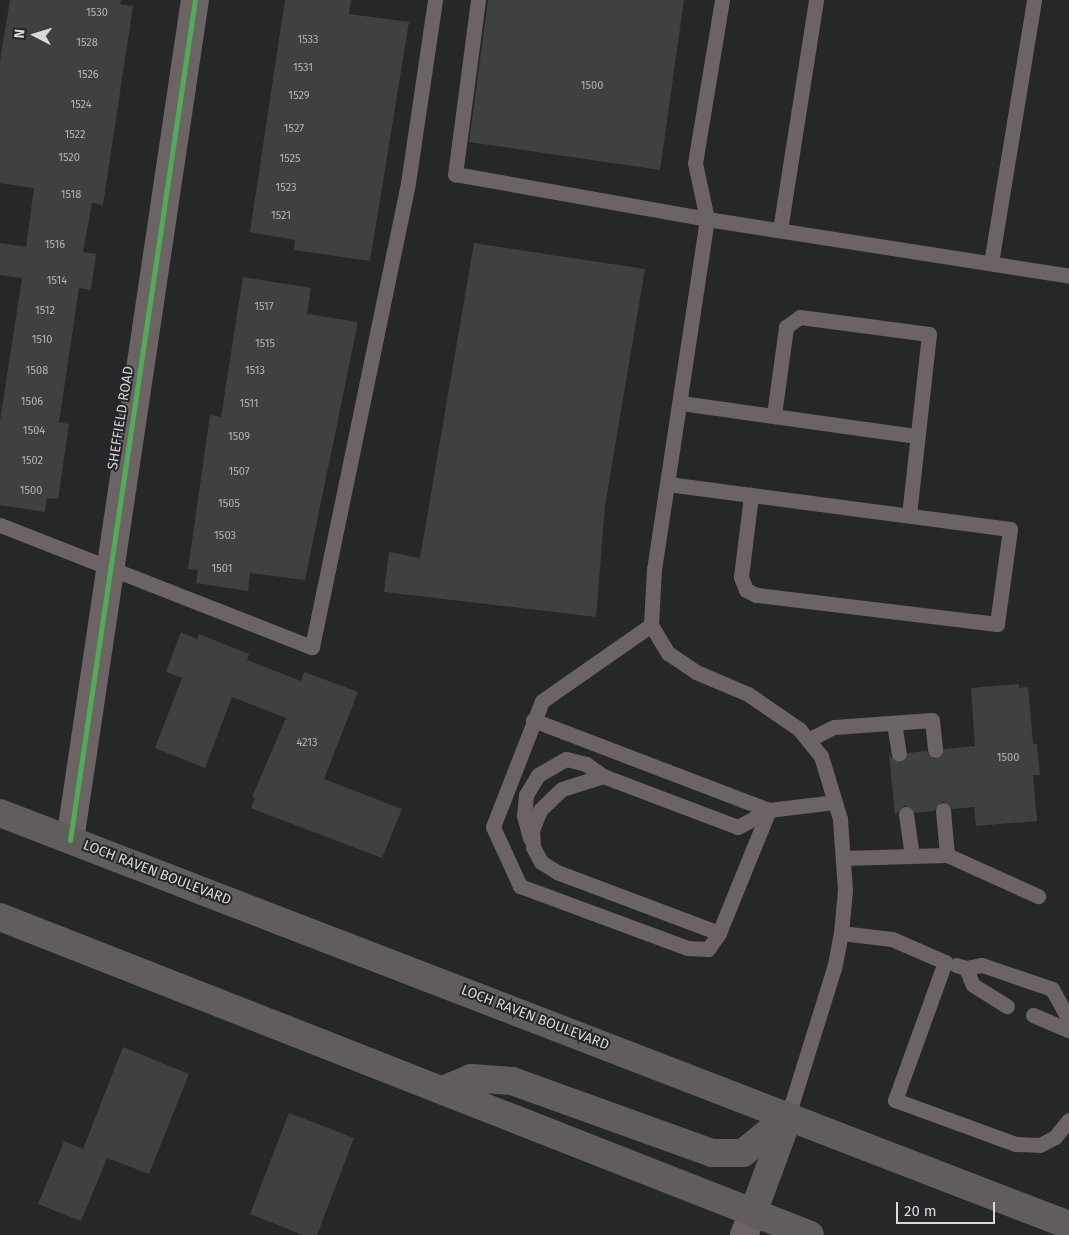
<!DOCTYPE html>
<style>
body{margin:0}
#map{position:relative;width:1069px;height:1235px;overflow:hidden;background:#262728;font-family:"Fira Sans",sans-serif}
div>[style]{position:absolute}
.building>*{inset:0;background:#3f4040}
.lane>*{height:15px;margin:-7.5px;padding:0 7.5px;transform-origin:7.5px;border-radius:7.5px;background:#6c6464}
.street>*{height:28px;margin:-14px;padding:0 14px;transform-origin:14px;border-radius:14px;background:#6c6464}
.primary>*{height:28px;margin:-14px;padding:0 14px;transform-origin:14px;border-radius:14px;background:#625d5d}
.cycleway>*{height:5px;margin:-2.5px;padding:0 2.5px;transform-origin:2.5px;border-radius:2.5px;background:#51ab58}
span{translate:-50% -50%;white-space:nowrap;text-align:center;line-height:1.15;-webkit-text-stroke:4px #252629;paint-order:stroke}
.number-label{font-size:11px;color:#b2b3b4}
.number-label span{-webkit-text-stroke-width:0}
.street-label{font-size:14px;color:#d8d9db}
.north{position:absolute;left:10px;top:10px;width:50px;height:50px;-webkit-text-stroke:4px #252629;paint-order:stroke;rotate:275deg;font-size:14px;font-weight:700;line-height:20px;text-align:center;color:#d8d9db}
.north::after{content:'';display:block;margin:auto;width:18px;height:22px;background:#d8d9db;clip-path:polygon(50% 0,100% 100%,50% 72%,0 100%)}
.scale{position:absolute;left:896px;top:1202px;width:99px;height:22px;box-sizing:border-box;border:2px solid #d8d9db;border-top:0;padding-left:6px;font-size:15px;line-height:18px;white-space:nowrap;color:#d8d9db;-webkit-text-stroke:4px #252629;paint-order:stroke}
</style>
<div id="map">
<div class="building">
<div style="clip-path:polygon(10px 0,121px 0,120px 4px,133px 6px,103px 205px,92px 203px,83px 252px,96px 254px,91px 290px,79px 288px,59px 422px,69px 424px,58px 499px,47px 498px,45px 512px,0 505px,0 421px,22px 278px,0 275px,0 243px,26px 247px,34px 188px,0 183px,0 61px)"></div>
<div style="clip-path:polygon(285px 0,351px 0,349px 14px,409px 22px,370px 261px,294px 250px,295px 240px,250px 232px)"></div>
<div style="clip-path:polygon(488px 0,684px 0,660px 170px,469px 142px)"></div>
<div style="clip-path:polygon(474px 243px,645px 269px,605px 506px,596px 617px,384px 592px,389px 552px,420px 558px)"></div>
<div style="clip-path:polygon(243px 277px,311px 288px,307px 314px,358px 322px,305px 580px,250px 573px,248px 591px,196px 583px,198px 570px,188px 569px,210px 415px,221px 417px)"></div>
<div style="clip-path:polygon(181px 632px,197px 639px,199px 634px,249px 654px,247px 660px,301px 681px,304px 672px,358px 692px,324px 779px,402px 809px,382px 858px,251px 808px,255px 798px,252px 797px,286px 718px,232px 697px,205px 768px,155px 748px,182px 678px,166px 672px)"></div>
<div style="clip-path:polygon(1019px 684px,1019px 688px,1028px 687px,1033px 744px,1037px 744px,1040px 775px,1033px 775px,1037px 821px,976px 826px,974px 807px,952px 809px,943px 801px,934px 811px,915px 813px,905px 805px,895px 815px,889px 755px,900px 763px,908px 753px,926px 751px,935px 759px,944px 749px,975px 746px,971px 688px)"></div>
<div style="clip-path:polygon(123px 1047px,189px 1074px,149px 1174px,107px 1158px,81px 1221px,38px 1204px,64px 1141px,83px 1149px)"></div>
<div style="clip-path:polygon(289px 1113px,354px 1138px,317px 1235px,303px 1235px,250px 1214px)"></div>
</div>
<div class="lane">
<div style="left:478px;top:0;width:176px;rotate:97.5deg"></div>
<div style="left:455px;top:174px;width:256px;rotate:10.1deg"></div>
<div style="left:707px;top:219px;width:366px;rotate:8.9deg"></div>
<div style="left:722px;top:0;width:165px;rotate:99.4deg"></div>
<div style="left:695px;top:163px;width:57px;rotate:77.9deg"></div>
<div style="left:707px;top:219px;width:354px;rotate:98.6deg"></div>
<div style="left:654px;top:569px;width:56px;rotate:93.1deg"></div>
<div style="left:651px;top:625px;width:33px;rotate:59deg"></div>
<div style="left:668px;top:653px;width:34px;rotate:34deg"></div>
<div style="left:696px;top:672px;width:56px;rotate:22.9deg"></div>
<div style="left:748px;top:694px;width:62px;rotate:34.5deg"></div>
<div style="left:799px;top:729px;width:35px;rotate:51deg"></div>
<div style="left:821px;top:756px;width:66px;rotate:73.2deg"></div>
<div style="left:840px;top:819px;width:71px;rotate:86deg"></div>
<div style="left:845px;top:890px;width:43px;rotate:95.3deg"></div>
<div style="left:841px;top:933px;width:36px;rotate:101deg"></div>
<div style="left:834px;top:968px;width:155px;rotate:107.3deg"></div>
<div style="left:780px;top:230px;width:233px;rotate:-81.1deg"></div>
<div style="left:991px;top:263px;width:266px;rotate:-80.7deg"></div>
<div style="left:681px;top:403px;width:238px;rotate:8deg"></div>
<div style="left:774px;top:415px;width:89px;rotate:-82.2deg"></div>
<div style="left:786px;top:327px;width:17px;rotate:-36deg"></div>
<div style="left:800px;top:317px;width:130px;rotate:7.5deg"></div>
<div style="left:929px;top:334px;width:182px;rotate:96.3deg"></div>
<div style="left:668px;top:484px;width:345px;rotate:7.5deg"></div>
<div style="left:1010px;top:529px;width:96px;rotate:97.8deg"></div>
<div style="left:997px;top:624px;width:243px;rotate:-173.1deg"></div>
<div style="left:756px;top:595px;width:11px;rotate:-153deg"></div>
<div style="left:746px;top:590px;width:14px;rotate:-111deg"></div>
<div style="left:741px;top:577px;width:83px;rotate:-83deg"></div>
<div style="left:0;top:525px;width:335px;rotate:21.4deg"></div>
<div style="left:312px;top:647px;width:474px;rotate:-78.3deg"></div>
<div style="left:408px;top:183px;width:185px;rotate:-81.6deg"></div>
<div style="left:651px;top:625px;width:133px;rotate:145.1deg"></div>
<div style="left:542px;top:701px;width:135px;rotate:111.3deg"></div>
<div style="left:493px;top:827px;width:65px;rotate:65.4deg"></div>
<div style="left:520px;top:886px;width:179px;rotate:20.3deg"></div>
<div style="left:688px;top:948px;width:20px;rotate:3deg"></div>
<div style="left:708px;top:949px;width:19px;rotate:-55deg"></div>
<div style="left:719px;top:933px;width:133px;rotate:-67.9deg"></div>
<div style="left:533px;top:720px;width:253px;rotate:20.9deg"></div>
<div style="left:894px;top:723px;width:31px;rotate:81deg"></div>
<div style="left:808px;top:740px;width:29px;rotate:-27deg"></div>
<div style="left:834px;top:727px;width:98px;rotate:-4.1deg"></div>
<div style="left:932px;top:720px;width:30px;rotate:84deg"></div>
<div style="left:906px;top:814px;width:42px;rotate:81.9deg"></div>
<div style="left:530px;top:838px;width:24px;rotate:-105deg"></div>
<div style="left:524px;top:815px;width:20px;rotate:-84deg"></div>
<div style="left:526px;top:795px;width:23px;rotate:-59deg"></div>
<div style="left:538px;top:775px;width:32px;rotate:-30deg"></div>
<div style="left:566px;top:759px;width:21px;rotate:14deg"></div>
<div style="left:586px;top:764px;width:21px;rotate:35deg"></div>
<div style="left:947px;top:855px;width:100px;rotate:24.3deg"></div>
<div style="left:843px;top:858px;width:104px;rotate:-1.7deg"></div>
<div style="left:947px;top:855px;width:45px;rotate:-95.1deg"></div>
<div style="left:719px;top:933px;width:173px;rotate:-159.4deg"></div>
<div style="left:557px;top:872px;width:19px;rotate:-148deg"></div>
<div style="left:541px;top:862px;width:17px;rotate:-118deg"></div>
<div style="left:533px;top:847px;width:17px;rotate:-93deg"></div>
<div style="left:532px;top:830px;width:22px;rotate:-68deg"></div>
<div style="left:540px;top:810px;width:30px;rotate:-44deg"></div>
<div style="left:562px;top:789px;width:43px;rotate:-17.6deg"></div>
<div style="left:603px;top:776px;width:144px;rotate:20.7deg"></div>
<div style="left:738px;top:827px;width:35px;rotate:-29deg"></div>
<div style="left:769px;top:810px;width:65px;rotate:-7deg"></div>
<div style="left:841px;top:933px;width:51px;rotate:6.7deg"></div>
<div style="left:892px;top:939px;width:58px;rotate:23.5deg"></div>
<div style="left:945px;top:962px;width:147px;rotate:109.9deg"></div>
<div style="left:895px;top:1100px;width:128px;rotate:20.1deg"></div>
<div style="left:1015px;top:1144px;width:25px;rotate:2deg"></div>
<div style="left:1040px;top:1145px;width:17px;rotate:-28deg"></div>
<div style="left:1055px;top:1137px;width:22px;rotate:-51deg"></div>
<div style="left:956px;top:965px;width:10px;rotate:17deg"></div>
<div style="left:966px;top:968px;width:18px;rotate:68deg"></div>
<div style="left:973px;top:985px;width:40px;rotate:32deg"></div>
<div style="left:966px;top:968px;width:16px;rotate:-11deg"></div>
<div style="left:982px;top:965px;width:74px;rotate:18.9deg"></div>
<div style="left:1052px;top:989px;width:35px;rotate:61deg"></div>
<div style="left:1033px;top:1015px;width:39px;rotate:23deg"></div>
</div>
<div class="street">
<div style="left:70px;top:840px;width:849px;rotate:-81.54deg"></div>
<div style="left:744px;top:1235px;width:24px;rotate:-68deg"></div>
</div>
<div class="primary">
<div style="left:0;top:813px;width:1146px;rotate:21.08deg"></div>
<div style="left:0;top:917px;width:870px;rotate:21.43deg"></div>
<div style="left:443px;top:1090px;width:30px;rotate:-23deg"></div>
<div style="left:471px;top:1078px;width:41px;rotate:4.2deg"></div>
<div style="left:512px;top:1081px;width:213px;rotate:19.8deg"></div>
<div style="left:712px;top:1153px;width:31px"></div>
<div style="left:743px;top:1153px;width:58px;rotate:-39.4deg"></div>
<div style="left:753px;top:1213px;width:101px;rotate:-69.8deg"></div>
</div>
<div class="cycleway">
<div style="left:70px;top:840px;width:849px;rotate:-81.54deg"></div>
</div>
<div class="number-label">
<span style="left:97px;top:13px">1530</span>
<span style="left:308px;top:40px">1533</span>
<span style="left:87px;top:43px">1528</span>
<span style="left:303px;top:68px">1531</span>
<span style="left:88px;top:75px">1526</span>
<span style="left:592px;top:86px">1500</span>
<span style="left:299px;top:96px">1529</span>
<span style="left:81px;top:105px">1524</span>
<span style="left:294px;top:129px">1527</span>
<span style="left:75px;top:135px">1522</span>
<span style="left:69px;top:158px">1520</span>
<span style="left:290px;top:159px">1525</span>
<span style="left:286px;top:188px">1523</span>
<span style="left:71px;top:195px">1518</span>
<span style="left:281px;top:216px">1521</span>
<span style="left:55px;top:245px">1516</span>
<span style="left:57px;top:281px">1514</span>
<span style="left:264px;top:307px">1517</span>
<span style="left:45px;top:311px">1512</span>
<span style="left:42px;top:340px">1510</span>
<span style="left:265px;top:344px">1515</span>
<span style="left:37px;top:371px">1508</span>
<span style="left:255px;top:371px">1513</span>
<span style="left:32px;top:402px">1506</span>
<span style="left:249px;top:404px">1511</span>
<span style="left:34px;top:431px">1504</span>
<span style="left:239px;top:437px">1509</span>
<span style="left:32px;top:461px">1502</span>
<span style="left:239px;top:472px">1507</span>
<span style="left:31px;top:491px">1500</span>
<span style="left:229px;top:504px">1505</span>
<span style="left:225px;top:536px">1503</span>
<span style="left:222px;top:569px">1501</span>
<span style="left:307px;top:743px">4213</span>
<span style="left:1008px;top:758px">1500</span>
</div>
<div class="street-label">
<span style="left:121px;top:418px;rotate:-81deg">SHEFFIELD ROAD</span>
<span style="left:157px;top:873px;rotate:21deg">LOCH RAVEN BOULEVARD</span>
<span style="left:535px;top:1018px;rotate:21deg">LOCH RAVEN BOULEVARD</span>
</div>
<div class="north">N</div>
<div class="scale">20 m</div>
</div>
